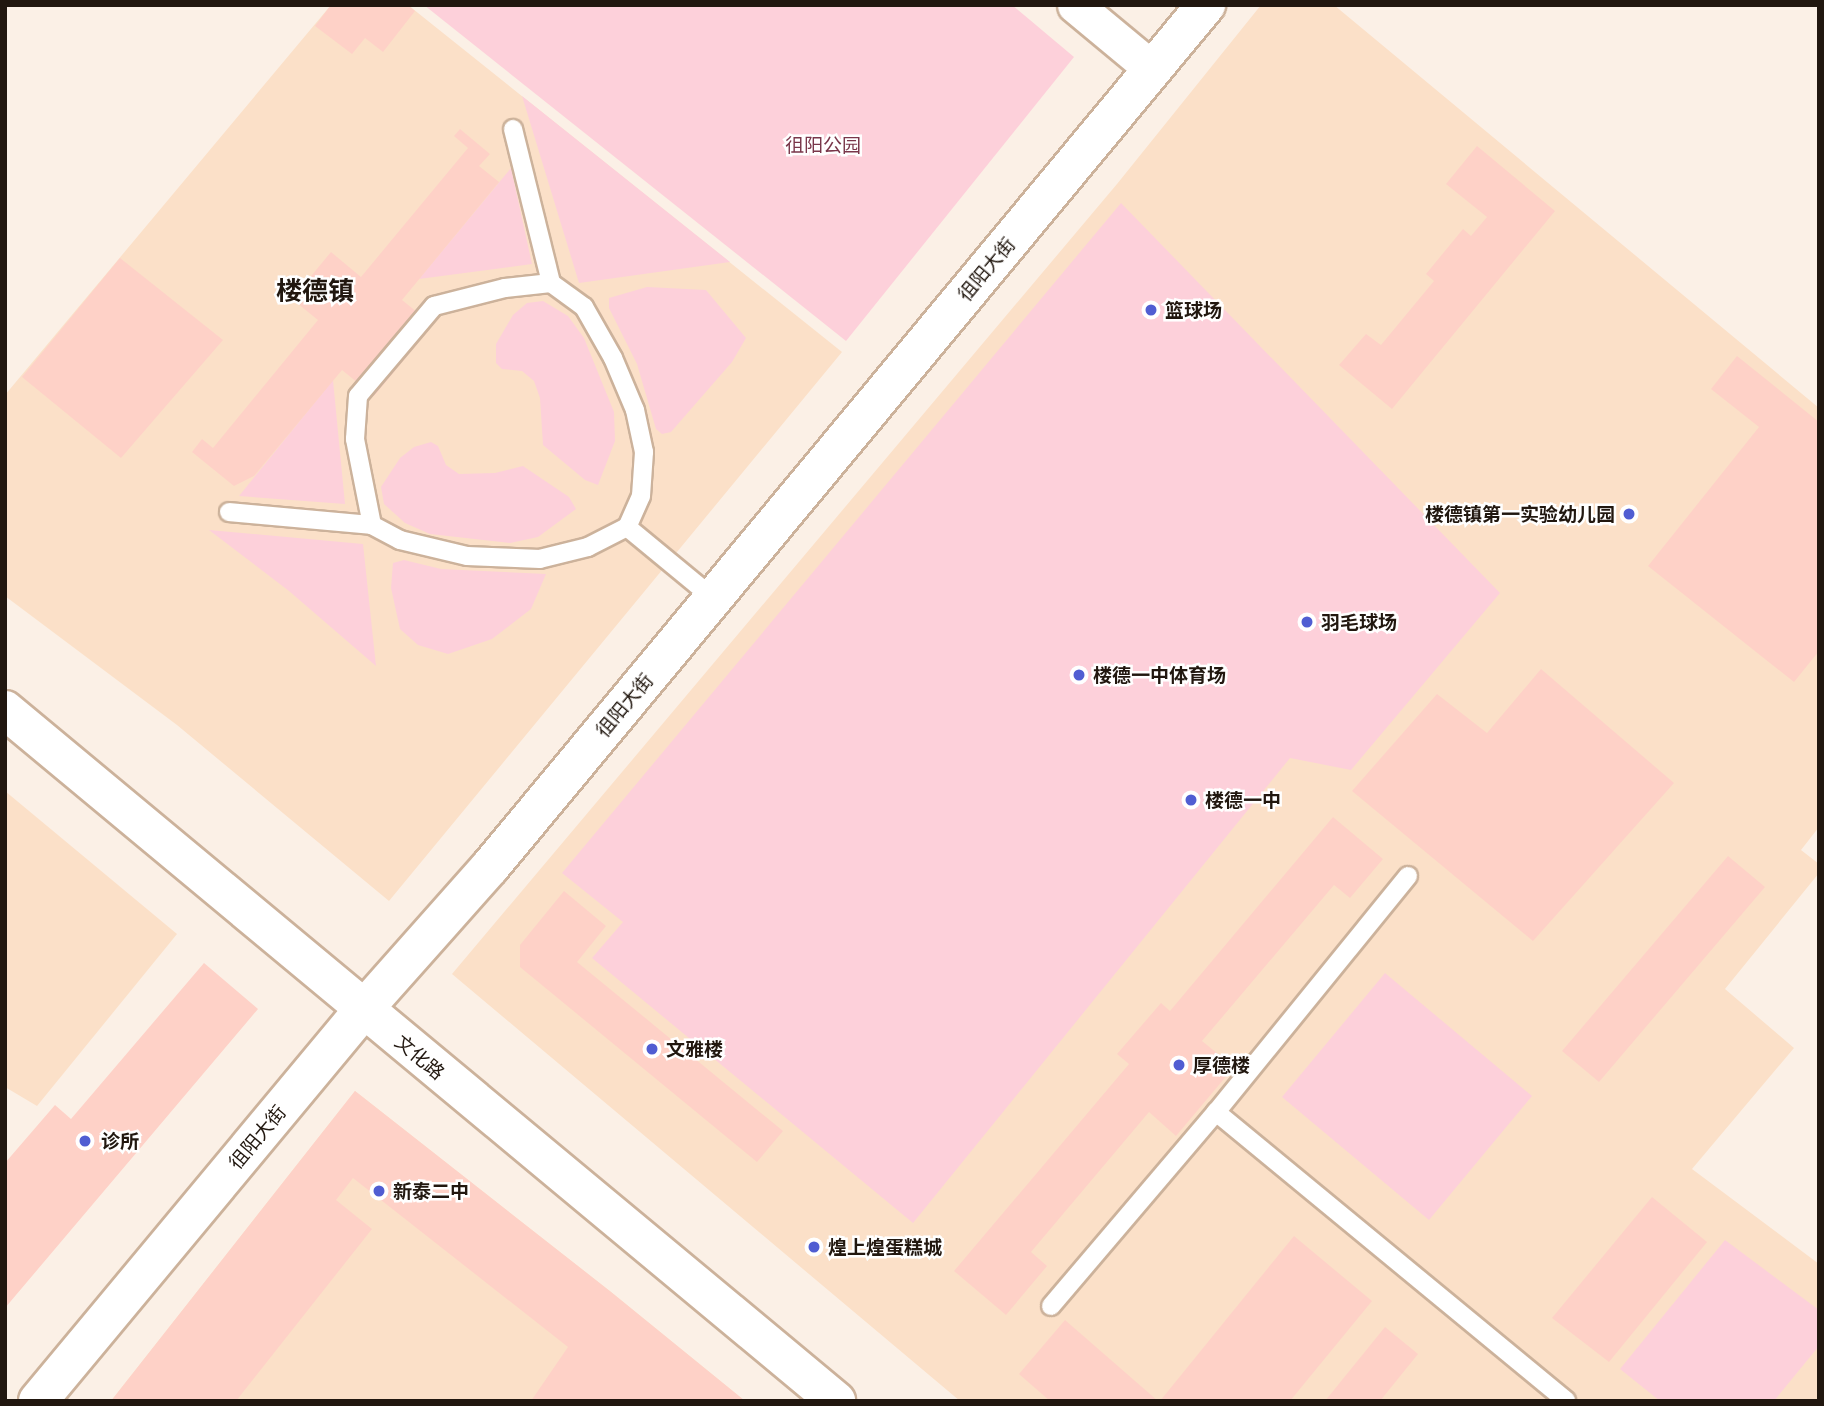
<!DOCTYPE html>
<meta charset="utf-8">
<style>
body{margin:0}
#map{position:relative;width:1824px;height:1406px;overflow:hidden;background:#fbf0e6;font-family:Barlow,"Noto Sans SC",sans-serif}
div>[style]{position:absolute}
.built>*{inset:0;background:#fbe0c8}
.green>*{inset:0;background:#fdd0da}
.building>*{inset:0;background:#fed1c7}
.roads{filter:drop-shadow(2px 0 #ccb29b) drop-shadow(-2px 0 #ccb29b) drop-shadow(0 2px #ccb29b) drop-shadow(0 -2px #ccb29b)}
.service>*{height:18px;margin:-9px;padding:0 9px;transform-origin:9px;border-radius:9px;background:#fff}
.minor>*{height:35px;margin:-17.5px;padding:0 17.5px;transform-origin:17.5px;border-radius:17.5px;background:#fff}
.tertiary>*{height:38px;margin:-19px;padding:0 19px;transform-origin:19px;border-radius:19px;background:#fff}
.dots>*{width:19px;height:19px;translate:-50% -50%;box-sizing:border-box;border:4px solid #fff;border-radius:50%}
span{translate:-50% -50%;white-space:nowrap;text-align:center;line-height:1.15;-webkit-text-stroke:5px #fff;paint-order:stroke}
.park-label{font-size:19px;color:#79364a}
.street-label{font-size:19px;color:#21170f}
.poi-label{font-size:19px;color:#21170f;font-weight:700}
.left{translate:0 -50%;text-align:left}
.right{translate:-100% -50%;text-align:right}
.district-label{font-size:26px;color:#21170f;font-weight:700}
.frame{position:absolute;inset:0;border:7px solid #21170f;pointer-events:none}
</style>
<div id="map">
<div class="built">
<div style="clip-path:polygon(331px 5px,408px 5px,842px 352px,389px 901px,177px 725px,5px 596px,5px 395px)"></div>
<div style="clip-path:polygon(1261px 5px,1334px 5px,1819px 408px,1819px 827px,1801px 850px,1819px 864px,1819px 873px,1725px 989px,1794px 1048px,1692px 1169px,1819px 1264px,1819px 1401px,960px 1401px,452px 974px,1117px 184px)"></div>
<div style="clip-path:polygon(5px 791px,177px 934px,37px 1106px,5px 1087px)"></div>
<div style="clip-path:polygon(355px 1091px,611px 1292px,745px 1401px,111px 1401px)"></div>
</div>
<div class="green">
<div style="clip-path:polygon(424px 5px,1012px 5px,1074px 57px,846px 341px)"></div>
<div style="clip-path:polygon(522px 96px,730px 262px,579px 283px)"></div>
<div style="clip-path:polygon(511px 168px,532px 264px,419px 279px)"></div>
<div style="clip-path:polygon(1121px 203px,1500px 593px,1351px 770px,1290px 758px,913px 1223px,592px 958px,623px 922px,562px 873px)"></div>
<div style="clip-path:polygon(647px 287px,706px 290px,746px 338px,732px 362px,671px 432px,662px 434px,656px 429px,637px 364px,609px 308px,609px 298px)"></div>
<div style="clip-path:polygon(543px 301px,568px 316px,584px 338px,614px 412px,615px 441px,598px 485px,585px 480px,543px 445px,540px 398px,534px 381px,522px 371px,502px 369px,496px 363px,496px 344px,513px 315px,527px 303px)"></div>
<div style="clip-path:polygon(333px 380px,345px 504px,239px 496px)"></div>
<div style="clip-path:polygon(431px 442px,438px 446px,446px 465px,459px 474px,495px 473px,523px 466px,569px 497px,576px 509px,538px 537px,510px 543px,430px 534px,405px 523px,384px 504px,381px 487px,400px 458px,414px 447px)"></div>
<div style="clip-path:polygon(209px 530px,363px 544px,376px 666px,289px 591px)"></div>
<div style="clip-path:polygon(404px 560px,441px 569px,546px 574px,531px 609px,492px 639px,448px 654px,418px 645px,400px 629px,391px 588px,393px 563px)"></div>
<div style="clip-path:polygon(1385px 973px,1532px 1096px,1429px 1220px,1282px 1097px)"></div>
<div style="clip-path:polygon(1725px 1240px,1819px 1310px,1819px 1346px,1774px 1401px,1660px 1401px,1620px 1369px)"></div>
</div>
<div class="building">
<div style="clip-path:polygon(331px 5px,408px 5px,415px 11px,383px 52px,365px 38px,352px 54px,315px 26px)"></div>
<div style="clip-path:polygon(460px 129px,490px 154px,479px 166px,499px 182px,402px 300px,433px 325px,374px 396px,342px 370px,254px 476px,234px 486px,192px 452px,202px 439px,213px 448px,318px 320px,292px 299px,331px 252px,361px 277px,468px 148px,454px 136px)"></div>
<div style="clip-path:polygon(1477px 146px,1555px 211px,1392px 409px,1339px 365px,1366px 334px,1381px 345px,1434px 281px,1426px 274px,1463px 229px,1471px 236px,1487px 217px,1446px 184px)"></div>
<div style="clip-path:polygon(120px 258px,223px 340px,121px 458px,22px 377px)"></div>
<div style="clip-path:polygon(1737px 356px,1819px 422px,1819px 651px,1794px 682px,1648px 566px,1759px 427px,1711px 389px)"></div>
<div style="clip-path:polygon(1541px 669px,1674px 783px,1533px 941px,1352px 791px,1437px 694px,1487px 733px)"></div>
<div style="clip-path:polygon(1333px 817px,1383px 859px,1350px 898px,1334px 885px,1202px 1041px,1234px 1067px,1176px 1136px,1149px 1112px,1031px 1252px,1047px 1266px,1006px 1315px,954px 1271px,1129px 1064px,1117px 1054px,1161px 1003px,1170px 1011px)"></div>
<div style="clip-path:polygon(1728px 856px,1765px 887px,1599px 1082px,1562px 1051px)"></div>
<div style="clip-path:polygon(564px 891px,606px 926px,577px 962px,783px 1131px,757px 1162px,520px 967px,520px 945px)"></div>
<div style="clip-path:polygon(204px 963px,258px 1009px,5px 1308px,5px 1163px,55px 1105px,71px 1119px)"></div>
<div style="clip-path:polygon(355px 1091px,611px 1292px,745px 1401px,531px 1401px,568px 1347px,353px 1178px,336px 1200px,372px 1229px,236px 1401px,111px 1401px)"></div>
<div style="clip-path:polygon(1652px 1197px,1707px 1242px,1609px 1362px,1552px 1318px)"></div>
<div style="clip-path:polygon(1294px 1236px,1372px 1301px,1290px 1401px,1160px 1401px)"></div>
<div style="clip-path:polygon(1065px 1320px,1158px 1401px,1050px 1401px,1019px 1374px)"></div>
<div style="clip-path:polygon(1385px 1327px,1418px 1354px,1380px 1401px,1325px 1401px)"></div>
</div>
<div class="roads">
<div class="service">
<div style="left:513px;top:129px;width:159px;rotate:76.1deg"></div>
<div style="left:229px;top:512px;width:144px;rotate:5.2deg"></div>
<div style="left:627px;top:527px;width:44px;rotate:152.9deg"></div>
<div style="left:588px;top:547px;width:49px;rotate:166deg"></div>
<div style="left:540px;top:559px;width:73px;rotate:-177.6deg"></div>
<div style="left:467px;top:556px;width:69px;rotate:-166.6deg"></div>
<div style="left:400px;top:540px;width:32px;rotate:-152deg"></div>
<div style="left:372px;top:525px;width:88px;rotate:-101.2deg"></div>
<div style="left:355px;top:439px;width:43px;rotate:-86deg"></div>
<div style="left:358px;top:396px;width:118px;rotate:-49.8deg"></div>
<div style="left:434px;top:306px;width:73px;rotate:-14.2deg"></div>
<div style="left:505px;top:288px;width:46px;rotate:-6.2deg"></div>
<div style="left:551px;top:283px;width:41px;rotate:36deg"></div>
<div style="left:584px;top:307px;width:59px;rotate:60.4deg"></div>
<div style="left:613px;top:358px;width:56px;rotate:67.1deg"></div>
<div style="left:635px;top:410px;width:43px;rotate:77.9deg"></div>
<div style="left:644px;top:452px;width:44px;rotate:93.9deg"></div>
<div style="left:641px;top:496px;width:34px;rotate:114deg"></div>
<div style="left:627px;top:527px;width:112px;rotate:39.5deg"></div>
<div style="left:1408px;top:876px;width:304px;rotate:129.1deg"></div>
<div style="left:1216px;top:1112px;width:454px;rotate:39.5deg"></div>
<div style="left:1051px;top:1306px;width:255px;rotate:-49.6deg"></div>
</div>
<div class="minor">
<div style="left:1075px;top:5px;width:100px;rotate:39.7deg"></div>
</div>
<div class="tertiary">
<div style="left:5px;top:710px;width:1081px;rotate:39.74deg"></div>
<div style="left:38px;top:1401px;width:508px;rotate:-50.27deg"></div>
<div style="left:363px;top:1010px;width:191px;rotate:-48.4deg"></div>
<div style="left:490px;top:867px;width:1121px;rotate:-50.29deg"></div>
</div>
</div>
<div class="dots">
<div style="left:1151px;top:310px;background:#505dd2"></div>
<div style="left:1629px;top:514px;background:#505dd2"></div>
<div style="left:1307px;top:622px;background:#505dd2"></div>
<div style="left:1079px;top:675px;background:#505dd2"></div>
<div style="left:1191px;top:800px;background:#505dd2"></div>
<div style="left:652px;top:1049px;background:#505dd2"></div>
<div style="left:1179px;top:1065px;background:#505dd2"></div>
<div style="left:85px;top:1141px;background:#505dd2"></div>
<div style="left:379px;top:1191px;background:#505dd2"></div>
<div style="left:814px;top:1247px;background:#505dd2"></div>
</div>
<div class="park-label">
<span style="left:823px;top:145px">徂阳公园</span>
</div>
<div class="street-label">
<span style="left:986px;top:269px;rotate:-50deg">徂阳大街</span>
<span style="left:624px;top:705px;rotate:-50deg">徂阳大街</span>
<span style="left:420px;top:1057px;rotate:40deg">文化路</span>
<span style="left:257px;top:1137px;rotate:-50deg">徂阳大街</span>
</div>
<div class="poi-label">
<span class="left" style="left:1165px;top:310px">篮球场</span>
<span class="right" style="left:1615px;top:514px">楼德镇第一实验幼儿园</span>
<span class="left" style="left:1321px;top:622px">羽毛球场</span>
<span class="left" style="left:1093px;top:675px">楼德一中体育场</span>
<span class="left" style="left:1205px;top:800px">楼德一中</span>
<span class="left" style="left:666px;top:1049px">文雅楼</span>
<span class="left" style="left:1193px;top:1065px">厚德楼</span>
<span class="left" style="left:101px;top:1141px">诊所</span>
<span class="left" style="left:393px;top:1191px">新泰二中</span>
<span class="left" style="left:828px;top:1247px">煌上煌蛋糕城</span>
</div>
<div class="district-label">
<span style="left:315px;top:290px">楼德镇</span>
</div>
<div class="frame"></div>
</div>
